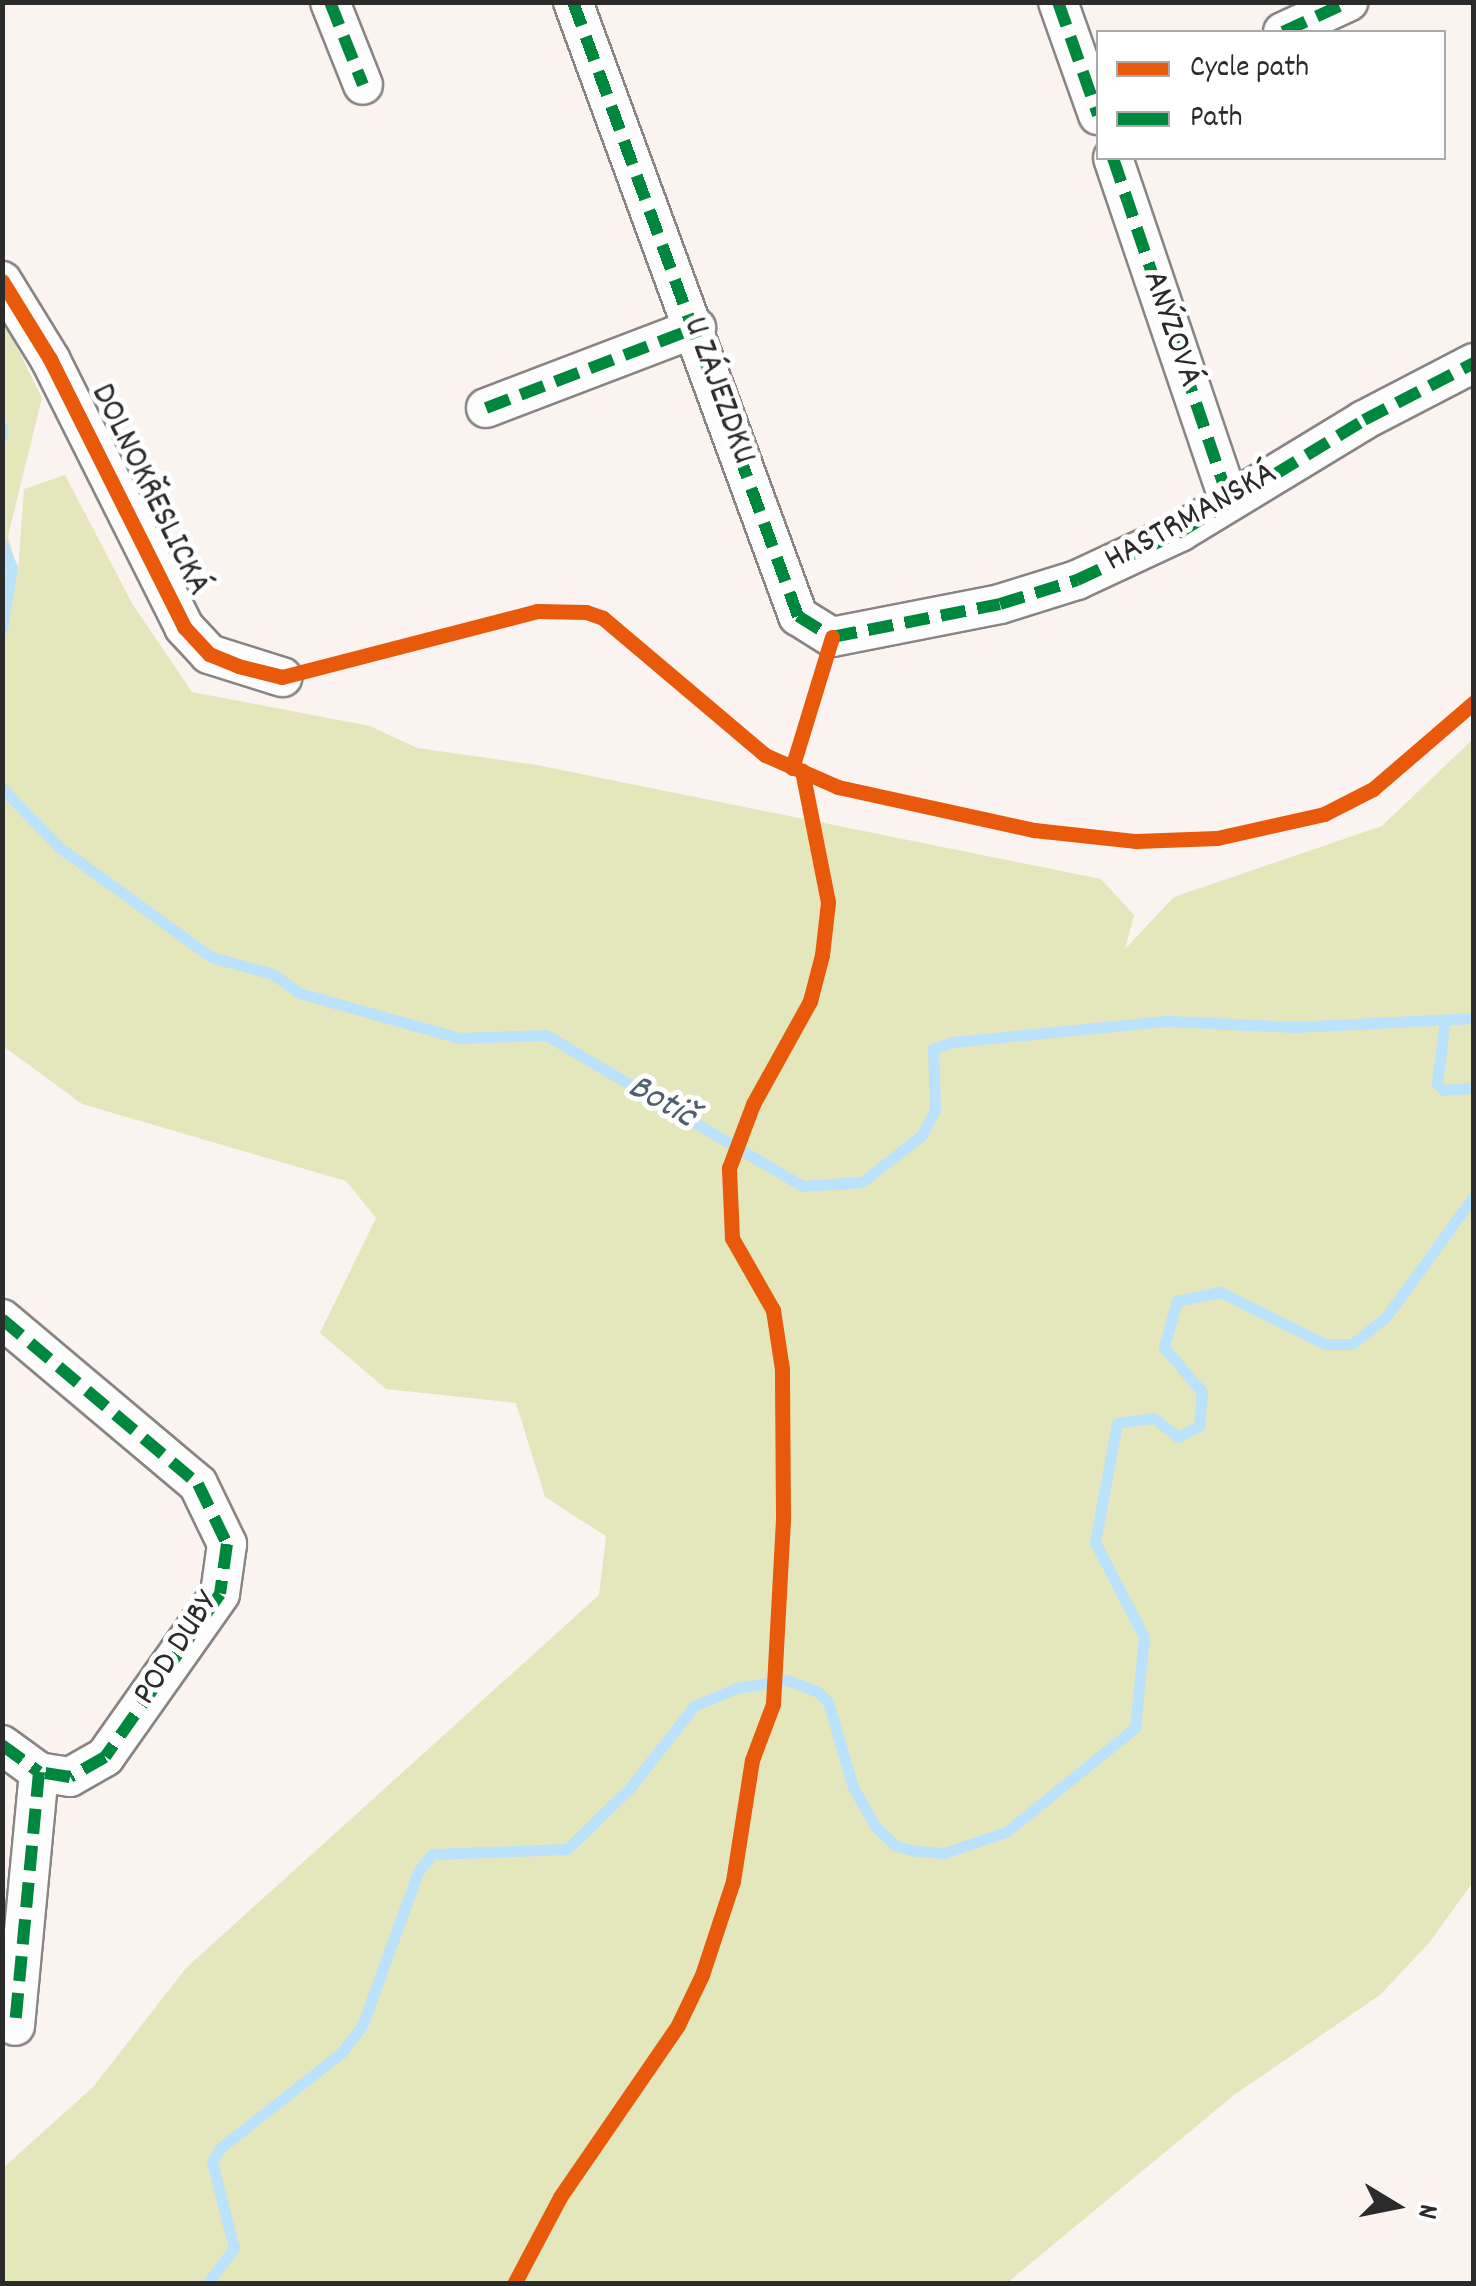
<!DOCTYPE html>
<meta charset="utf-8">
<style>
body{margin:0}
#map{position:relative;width:1476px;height:2286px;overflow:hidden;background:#faf3f0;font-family:Dekko,sans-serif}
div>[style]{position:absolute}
.green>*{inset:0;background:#e4e7bc}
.stream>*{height:11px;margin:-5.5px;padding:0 5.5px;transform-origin:5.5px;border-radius:5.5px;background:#bae2fa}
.roads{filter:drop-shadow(2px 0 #888584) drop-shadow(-2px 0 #888584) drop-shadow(0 2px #888584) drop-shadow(0 -2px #888584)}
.minor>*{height:38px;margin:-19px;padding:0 19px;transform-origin:19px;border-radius:19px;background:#fefdfd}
.quiet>*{height:12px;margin-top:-6px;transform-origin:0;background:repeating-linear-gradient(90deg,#00873e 0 25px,transparent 0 37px)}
.cycleway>*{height:15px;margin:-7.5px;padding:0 7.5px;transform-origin:7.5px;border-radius:7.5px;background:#e8590c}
span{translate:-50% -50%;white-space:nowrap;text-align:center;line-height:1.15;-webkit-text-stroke:10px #fff;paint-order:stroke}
.street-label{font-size:35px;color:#2b2b2b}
.water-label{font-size:38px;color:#4e606b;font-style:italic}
.frame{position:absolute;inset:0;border:5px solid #2b2b2b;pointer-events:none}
.legend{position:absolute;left:1096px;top:30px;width:350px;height:130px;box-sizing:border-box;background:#fff;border:2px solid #aaa;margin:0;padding:12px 18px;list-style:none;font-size:30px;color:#2b2b2b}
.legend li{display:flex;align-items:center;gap:20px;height:50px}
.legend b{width:50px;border:2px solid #aaa}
.north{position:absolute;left:1346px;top:2156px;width:100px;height:100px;-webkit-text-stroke:8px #fff;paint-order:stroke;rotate:100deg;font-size:28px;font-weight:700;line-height:40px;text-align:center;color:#2b2b2b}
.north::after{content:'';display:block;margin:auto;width:35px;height:45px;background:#2b2b2b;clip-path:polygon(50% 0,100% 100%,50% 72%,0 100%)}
</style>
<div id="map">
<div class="green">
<div style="clip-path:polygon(2px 317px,42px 398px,8px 536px,18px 573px,24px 489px,65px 475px,133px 605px,192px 692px,370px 726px,417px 748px,537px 765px,1101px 879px,1134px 915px,1125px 949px,1174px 897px,1382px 826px,1473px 739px,1473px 1882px,1429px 1943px,1380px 1995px,1234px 2095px,1007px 2283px,3px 2283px,3px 2168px,93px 2087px,187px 1967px,599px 1595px,606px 1536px,545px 1497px,516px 1403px,386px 1389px,320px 1333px,376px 1218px,346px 1181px,82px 1104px,3px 1046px)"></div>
</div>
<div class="stream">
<div style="left:2px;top:427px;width:8px;rotate:90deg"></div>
<div style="left:2px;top:544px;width:25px;rotate:67deg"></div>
<div style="left:12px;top:567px;width:63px;rotate:99.2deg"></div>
<div style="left:2px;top:788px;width:83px;rotate:46deg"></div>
<div style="left:60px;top:848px;width:186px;rotate:35.8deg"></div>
<div style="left:211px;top:957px;width:64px;rotate:15.3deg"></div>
<div style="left:273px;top:974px;width:32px;rotate:36deg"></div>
<div style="left:299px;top:993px;width:166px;rotate:15.7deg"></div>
<div style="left:459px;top:1038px;width:87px;rotate:-2deg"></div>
<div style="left:546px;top:1035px;width:297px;rotate:30.5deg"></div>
<div style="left:802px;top:1186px;width:60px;rotate:-3.8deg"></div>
<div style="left:862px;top:1182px;width:76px;rotate:-38.1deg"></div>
<div style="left:922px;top:1135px;width:29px;rotate:-63deg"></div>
<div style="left:935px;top:1109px;width:60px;rotate:-91.9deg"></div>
<div style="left:933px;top:1049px;width:20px;rotate:-20deg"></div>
<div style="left:952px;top:1042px;width:217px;rotate:-5.6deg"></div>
<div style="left:1168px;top:1021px;width:127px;rotate:2.7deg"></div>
<div style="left:1295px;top:1027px;width:179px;rotate:-2.9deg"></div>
<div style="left:1445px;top:1020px;width:64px;rotate:97.2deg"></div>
<div style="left:1437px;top:1083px;width:9px;rotate:49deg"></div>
<div style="left:1443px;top:1090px;width:31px;rotate:-4deg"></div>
<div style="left:207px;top:2284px;width:45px;rotate:-53.1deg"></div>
<div style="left:234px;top:2248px;width:89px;rotate:-104.3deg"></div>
<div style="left:212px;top:2162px;width:16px;rotate:-60deg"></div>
<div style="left:220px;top:2148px;width:154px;rotate:-38.1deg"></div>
<div style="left:341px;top:2053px;width:34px;rotate:-52deg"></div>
<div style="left:362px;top:2026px;width:164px;rotate:-70deg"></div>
<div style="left:418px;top:1872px;width:23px;rotate:-52deg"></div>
<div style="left:432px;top:1854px;width:135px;rotate:-2.1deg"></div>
<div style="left:567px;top:1849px;width:88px;rotate:-44.1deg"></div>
<div style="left:630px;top:1788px;width:104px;rotate:-52deg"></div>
<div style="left:694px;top:1706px;width:47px;rotate:-22.7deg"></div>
<div style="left:737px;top:1688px;width:51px;rotate:-9.1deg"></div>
<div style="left:787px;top:1680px;width:33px;rotate:21deg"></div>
<div style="left:818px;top:1692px;width:14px;rotate:45deg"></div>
<div style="left:828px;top:1702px;width:89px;rotate:73.6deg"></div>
<div style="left:853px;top:1787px;width:45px;rotate:60.6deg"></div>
<div style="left:875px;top:1826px;width:29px;rotate:44deg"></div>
<div style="left:896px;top:1846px;width:21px;rotate:14deg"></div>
<div style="left:916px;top:1851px;width:28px;rotate:4deg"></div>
<div style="left:944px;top:1853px;width:65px;rotate:-18.7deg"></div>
<div style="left:1006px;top:1832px;width:166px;rotate:-38.9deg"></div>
<div style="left:1135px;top:1728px;width:91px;rotate:-84.4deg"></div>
<div style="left:1144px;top:1637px;width:107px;rotate:-117.3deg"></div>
<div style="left:1095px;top:1542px;width:121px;rotate:-79.5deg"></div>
<div style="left:1117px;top:1423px;width:37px;rotate:-8deg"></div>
<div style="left:1154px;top:1418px;width:31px;rotate:38deg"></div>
<div style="left:1178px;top:1437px;width:24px;rotate:-28deg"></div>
<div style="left:1199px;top:1426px;width:34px;rotate:-85deg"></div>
<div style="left:1202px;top:1392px;width:59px;rotate:-130.2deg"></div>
<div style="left:1164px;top:1347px;width:48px;rotate:-74.2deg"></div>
<div style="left:1177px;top:1301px;width:44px;rotate:-11.8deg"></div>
<div style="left:1220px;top:1292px;width:117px;rotate:26.3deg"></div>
<div style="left:1325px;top:1344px;width:27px"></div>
<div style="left:1352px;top:1344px;width:43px;rotate:-38.5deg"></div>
<div style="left:1386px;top:1317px;width:150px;rotate:-54deg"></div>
</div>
<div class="roads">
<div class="minor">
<div style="left:330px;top:2px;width:89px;rotate:68.3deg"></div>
<div style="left:573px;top:2px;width:654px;rotate:69.87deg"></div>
<div style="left:798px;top:616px;width:40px;rotate:32deg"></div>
<div style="left:832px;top:637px;width:171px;rotate:-11.1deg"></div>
<div style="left:1000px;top:604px;width:81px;rotate:-17.3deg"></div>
<div style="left:1077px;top:580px;width:114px;rotate:-25deg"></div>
<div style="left:1180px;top:532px;width:215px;rotate:-31.3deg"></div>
<div style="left:1364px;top:420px;width:124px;rotate:-27.4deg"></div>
<div style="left:1058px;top:2px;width:120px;rotate:70.5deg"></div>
<div style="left:1283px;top:32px;width:72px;rotate:-24.8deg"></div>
<div style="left:1113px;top:158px;width:362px;rotate:71.3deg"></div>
<div style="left:2px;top:281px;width:92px;rotate:58.4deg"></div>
<div style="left:50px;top:359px;width:300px;rotate:63.4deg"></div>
<div style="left:184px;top:627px;width:37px;rotate:47deg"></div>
<div style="left:209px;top:654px;width:77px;rotate:17.5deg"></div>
<div style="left:486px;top:408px;width:225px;rotate:-20.9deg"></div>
<div style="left:2px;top:1319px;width:256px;rotate:40.1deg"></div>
<div style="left:198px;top:1484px;width:67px;rotate:64.2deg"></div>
<div style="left:227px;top:1544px;width:50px;rotate:98deg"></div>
<div style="left:220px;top:1594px;width:199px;rotate:125.2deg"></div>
<div style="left:105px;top:1757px;width:40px;rotate:150.3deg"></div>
<div style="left:70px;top:1777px;width:31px;rotate:-171deg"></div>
<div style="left:2px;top:1745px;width:46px;rotate:36.1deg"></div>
<div style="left:39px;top:1772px;width:255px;rotate:95.4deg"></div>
</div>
</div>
<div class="quiet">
<div style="left:330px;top:2px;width:89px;rotate:68.3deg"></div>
<div style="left:573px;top:2px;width:654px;rotate:69.87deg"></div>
<div style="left:798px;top:616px;width:40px;rotate:32deg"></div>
<div style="left:832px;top:637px;width:171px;rotate:-11.1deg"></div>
<div style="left:1000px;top:604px;width:81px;rotate:-17.3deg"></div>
<div style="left:1077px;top:580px;width:114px;rotate:-25deg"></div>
<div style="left:1180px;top:532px;width:215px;rotate:-31.3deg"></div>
<div style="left:1364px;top:420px;width:124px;rotate:-27.4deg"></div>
<div style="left:1058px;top:2px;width:120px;rotate:70.5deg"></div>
<div style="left:1283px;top:32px;width:72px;rotate:-24.8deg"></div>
<div style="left:1113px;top:158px;width:362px;rotate:71.3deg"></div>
<div style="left:486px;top:408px;width:225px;rotate:-20.9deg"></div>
<div style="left:2px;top:1319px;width:256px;rotate:40.1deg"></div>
<div style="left:198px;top:1484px;width:67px;rotate:64.2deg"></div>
<div style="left:227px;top:1544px;width:50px;rotate:98deg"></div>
<div style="left:220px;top:1594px;width:199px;rotate:125.2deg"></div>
<div style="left:105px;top:1757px;width:40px;rotate:150.3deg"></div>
<div style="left:70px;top:1777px;width:31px;rotate:-171deg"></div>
<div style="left:2px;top:1745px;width:46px;rotate:36.1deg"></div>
<div style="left:39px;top:1772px;width:255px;rotate:95.4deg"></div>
</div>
<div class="cycleway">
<div style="left:2px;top:281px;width:92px;rotate:58.4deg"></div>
<div style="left:50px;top:359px;width:300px;rotate:63.4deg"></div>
<div style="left:184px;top:627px;width:37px;rotate:47deg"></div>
<div style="left:209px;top:654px;width:31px;rotate:22deg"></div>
<div style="left:238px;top:666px;width:45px;rotate:14deg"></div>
<div style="left:282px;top:677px;width:263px;rotate:-14.5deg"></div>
<div style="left:537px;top:611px;width:49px;rotate:1.2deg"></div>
<div style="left:586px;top:612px;width:18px;rotate:19deg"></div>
<div style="left:603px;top:618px;width:212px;rotate:40.2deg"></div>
<div style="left:765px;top:755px;width:80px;rotate:23.7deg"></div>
<div style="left:838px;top:787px;width:201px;rotate:12.4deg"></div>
<div style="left:1034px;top:830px;width:103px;rotate:6.2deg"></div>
<div style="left:1136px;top:841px;width:81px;rotate:-2.1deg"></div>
<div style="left:1217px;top:838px;width:110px;rotate:-12.6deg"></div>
<div style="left:1324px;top:814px;width:55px;rotate:-27deg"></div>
<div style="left:1373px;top:789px;width:133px;rotate:-40.7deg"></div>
<div style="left:792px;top:768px;width:137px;rotate:-73deg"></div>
<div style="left:514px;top:2284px;width:98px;rotate:-62.1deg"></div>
<div style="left:560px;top:2197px;width:209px;rotate:-55.5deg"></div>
<div style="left:678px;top:2025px;width:55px;rotate:-64.4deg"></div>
<div style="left:702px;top:1975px;width:99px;rotate:-71.7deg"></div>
<div style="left:733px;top:1881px;width:122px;rotate:-81.1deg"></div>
<div style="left:752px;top:1760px;width:60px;rotate:-69.4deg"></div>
<div style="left:773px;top:1704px;width:185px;rotate:-86.9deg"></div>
<div style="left:783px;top:1519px;width:150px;rotate:-90.4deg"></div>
<div style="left:782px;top:1369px;width:60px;rotate:-98.7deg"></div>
<div style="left:773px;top:1310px;width:83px;rotate:-119.7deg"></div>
<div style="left:732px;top:1238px;width:70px;rotate:-92.5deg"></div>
<div style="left:729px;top:1168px;width:68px;rotate:-69.4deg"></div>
<div style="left:753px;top:1104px;width:118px;rotate:-61deg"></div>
<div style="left:810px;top:1001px;width:48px;rotate:-75.4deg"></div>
<div style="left:822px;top:955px;width:53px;rotate:-83.5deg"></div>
<div style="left:828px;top:902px;width:134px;rotate:-101.2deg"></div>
</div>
<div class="street-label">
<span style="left:1171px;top:329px;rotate:71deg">ANÝZOVÁ</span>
<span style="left:718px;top:391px;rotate:70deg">U ZÁJEZDKU</span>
<span style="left:149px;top:490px;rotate:64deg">DOLNOKŘESLICKÁ</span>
<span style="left:1191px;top:518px;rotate:-29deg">HASTRMANSKÁ</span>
<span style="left:177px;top:1649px;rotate:-57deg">POD DUBY</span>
</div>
<div class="water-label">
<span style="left:661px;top:1103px;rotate:30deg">Botič</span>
</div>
<div class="frame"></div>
<ul class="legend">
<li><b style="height:12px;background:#e8590c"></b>Cycle path</li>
<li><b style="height:12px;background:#00873e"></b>Path</li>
</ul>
<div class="north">N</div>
</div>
